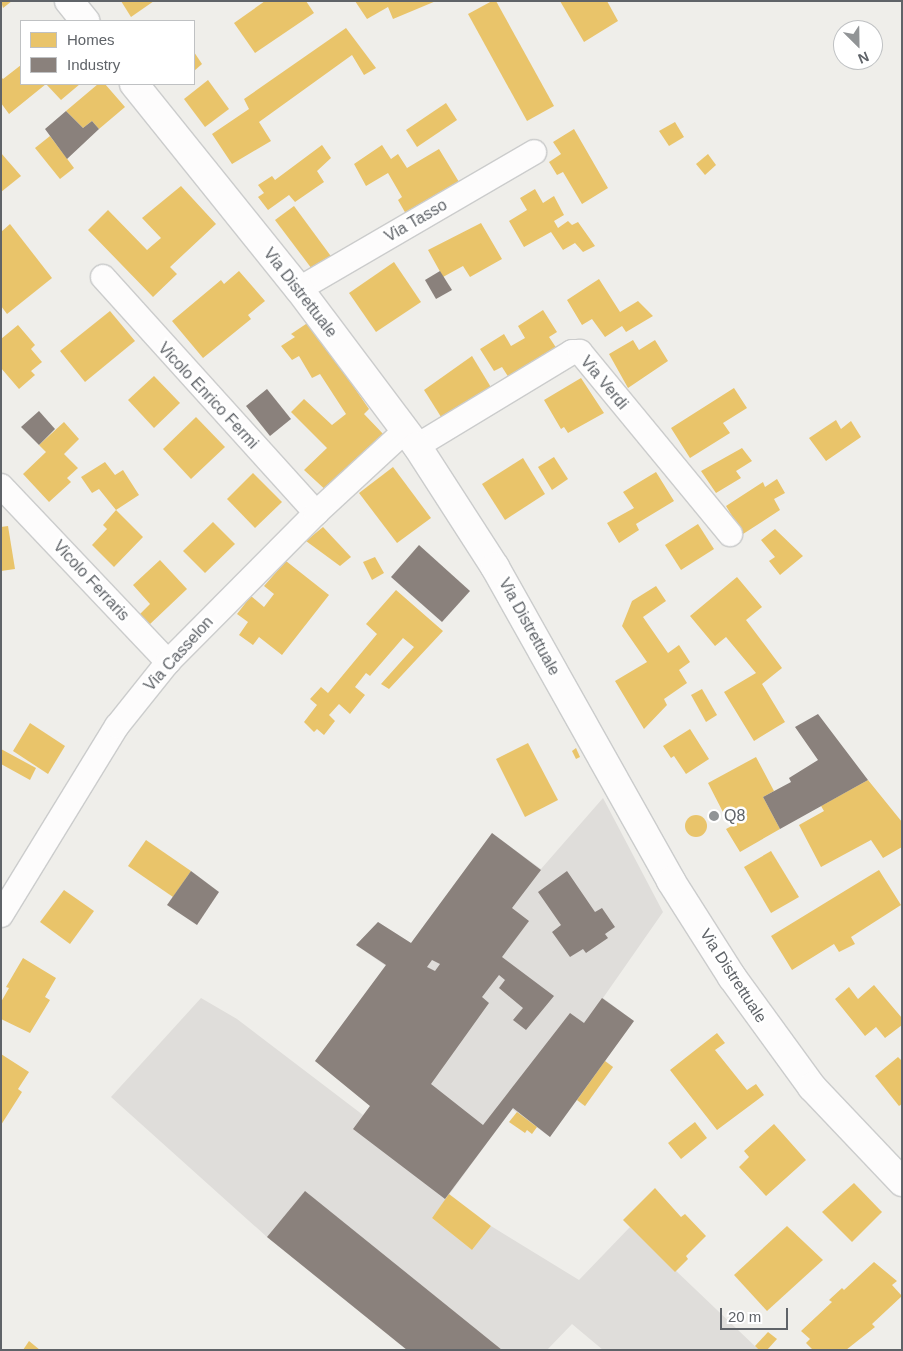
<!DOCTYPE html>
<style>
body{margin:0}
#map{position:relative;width:903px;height:1351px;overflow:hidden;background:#efeeea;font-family:Helvetica,sans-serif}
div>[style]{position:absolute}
.industrial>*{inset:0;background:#dfddda}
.homes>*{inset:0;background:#e9c46a}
.round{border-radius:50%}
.industry>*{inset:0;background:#8a817c}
.roads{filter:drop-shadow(1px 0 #cbcccc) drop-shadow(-1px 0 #cbcccc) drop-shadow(0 1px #cbcccc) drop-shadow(0 -1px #cbcccc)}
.minor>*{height:24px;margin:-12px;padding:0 12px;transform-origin:12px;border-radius:12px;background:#fdfcfc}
.secondary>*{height:28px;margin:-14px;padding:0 14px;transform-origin:14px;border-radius:14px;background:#fdfcfc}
.dots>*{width:14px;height:14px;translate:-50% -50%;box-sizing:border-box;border:2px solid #fff;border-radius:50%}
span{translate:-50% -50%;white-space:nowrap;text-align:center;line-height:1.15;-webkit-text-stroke:5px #fff;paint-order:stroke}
.street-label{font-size:16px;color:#5f6368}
.poi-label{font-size:16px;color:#5f6368}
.left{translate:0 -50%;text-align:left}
.frame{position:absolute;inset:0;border:2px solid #5f6368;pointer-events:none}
.legend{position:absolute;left:20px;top:20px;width:175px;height:65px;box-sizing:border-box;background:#fff;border:1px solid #bfc1c3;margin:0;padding:6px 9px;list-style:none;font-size:15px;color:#5f6368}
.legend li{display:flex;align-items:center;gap:10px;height:25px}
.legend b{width:25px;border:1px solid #bfc1c3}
.north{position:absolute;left:833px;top:20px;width:50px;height:50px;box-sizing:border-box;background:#fff;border:1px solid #bfc1c3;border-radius:50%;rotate:157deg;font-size:14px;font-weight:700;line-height:20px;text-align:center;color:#5f6368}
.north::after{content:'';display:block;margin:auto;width:18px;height:22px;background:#919496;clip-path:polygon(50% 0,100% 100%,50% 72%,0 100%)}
.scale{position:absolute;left:720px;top:1308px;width:68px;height:22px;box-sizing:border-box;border:2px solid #5f6368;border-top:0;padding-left:6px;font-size:15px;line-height:18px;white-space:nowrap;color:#5f6368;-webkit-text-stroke:4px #fff;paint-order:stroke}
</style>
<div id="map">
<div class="industrial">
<div style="clip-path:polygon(603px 798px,663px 912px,603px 998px,634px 1021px,605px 1061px,613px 1067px,585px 1106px,577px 1100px,550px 1137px,512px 1109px,432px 1218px,472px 1250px,491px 1226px,579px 1280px,630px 1227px,759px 1350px,603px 1350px,572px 1324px,547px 1350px,407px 1350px,267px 1237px,111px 1097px,201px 998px,237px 1019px,363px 1115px,370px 1106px,315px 1061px,386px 966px,356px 945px,378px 922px,411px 943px,492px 833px,541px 869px)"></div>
</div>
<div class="homes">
<div style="clip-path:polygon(1px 1px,12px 1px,3px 8px)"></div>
<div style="clip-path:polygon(121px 1px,154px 1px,131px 17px)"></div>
<div style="clip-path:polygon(265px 1px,306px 1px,314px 13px,255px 53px,234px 23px)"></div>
<div style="clip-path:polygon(355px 1px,436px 1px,393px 19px,388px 7px,367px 19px)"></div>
<div style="clip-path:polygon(492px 1px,496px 1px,554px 106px,527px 121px,468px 14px)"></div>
<div style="clip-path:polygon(560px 1px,607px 1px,618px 21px,584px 42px)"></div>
<div style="clip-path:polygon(346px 28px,376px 68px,364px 75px,352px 55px,259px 122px,271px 141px,232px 164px,212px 134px,249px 109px,244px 99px)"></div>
<div style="clip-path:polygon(194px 52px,202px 64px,194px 71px)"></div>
<div style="clip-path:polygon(21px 65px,21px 84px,46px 84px,9px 114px,1px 103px,1px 77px,3px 79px)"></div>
<div style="clip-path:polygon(208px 80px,229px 109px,205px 127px,184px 99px)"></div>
<div style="clip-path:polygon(46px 84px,80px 84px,61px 100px)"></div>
<div style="clip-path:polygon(98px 84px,105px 84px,125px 107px,99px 129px,92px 121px,83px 128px,66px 111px)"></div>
<div style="clip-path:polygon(446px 103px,457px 120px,417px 147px,406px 130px)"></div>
<div style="clip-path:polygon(675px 122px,684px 137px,669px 146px,659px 131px)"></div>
<div style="clip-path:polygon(574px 129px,608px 188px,582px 204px,563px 172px,557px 175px,549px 162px,561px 154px,553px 142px)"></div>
<div style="clip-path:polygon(50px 136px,74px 168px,60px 179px,35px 148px)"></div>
<div style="clip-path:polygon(322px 145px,331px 158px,317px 171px,324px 182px,295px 202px,289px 195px,268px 210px,258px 197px,264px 193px,258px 185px,272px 176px,275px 180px)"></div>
<div style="clip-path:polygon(382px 145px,391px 159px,398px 154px,407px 168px,439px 149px,459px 182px,406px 214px,398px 200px,402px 197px,388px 173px,366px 186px,354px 164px)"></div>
<div style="clip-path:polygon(1px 153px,21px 176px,1px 192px)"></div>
<div style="clip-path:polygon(708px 154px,716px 165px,705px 175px,696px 164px)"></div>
<div style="clip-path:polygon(181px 186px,216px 224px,170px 267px,177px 274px,153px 297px,88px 230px,108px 210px,147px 250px,161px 238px,142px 218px)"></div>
<div style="clip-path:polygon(535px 189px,543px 203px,554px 196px,564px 215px,554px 221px,558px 228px,568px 221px,572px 225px,578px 222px,595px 246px,583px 252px,575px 243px,563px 250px,551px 232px,524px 247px,509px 221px,527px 210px,520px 198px)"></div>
<div style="clip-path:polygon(294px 206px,333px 259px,315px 273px,275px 220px)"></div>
<div style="clip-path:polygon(481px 223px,502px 259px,470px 277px,463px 266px,443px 277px,428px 250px)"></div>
<div style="clip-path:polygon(10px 224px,52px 278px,7px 314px,1px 306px,1px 232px)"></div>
<div style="clip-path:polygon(394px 262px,421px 302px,376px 332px,349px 293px)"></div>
<div style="clip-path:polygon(239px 271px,265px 301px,248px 315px,251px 319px,203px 358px,172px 321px,221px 280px,224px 284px)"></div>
<div style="clip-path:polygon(599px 279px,620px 312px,638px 301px,653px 316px,626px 332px,622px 326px,605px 337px,592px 319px,582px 325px,567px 300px)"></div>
<div style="clip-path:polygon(543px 310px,557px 332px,549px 337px,557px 349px,509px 378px,502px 367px,494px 371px,480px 349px,504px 334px,511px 346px,525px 338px,518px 326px)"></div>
<div style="clip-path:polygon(110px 311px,135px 341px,85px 382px,60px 351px)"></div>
<div style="clip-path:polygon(309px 322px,369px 409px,364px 414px,386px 437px,329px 493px,304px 470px,327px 448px,291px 412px,304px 399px,332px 425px,346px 414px,320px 374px,312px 378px,299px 356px,292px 360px,281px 346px,295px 337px,291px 334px)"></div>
<div style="clip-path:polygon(18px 325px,35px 345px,31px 349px,42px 362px,31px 371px,35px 375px,19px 389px,1px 368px,1px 339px)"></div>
<div style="clip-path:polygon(633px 340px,639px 350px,655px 340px,668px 361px,628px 388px,609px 354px)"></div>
<div style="clip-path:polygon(472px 356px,492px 389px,443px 420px,424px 390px)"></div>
<div style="clip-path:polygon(154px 376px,180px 403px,154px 428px,128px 400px)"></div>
<div style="clip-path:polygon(581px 378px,604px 413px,568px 433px,564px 427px,561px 429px,544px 400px)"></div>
<div style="clip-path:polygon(734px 388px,747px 408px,723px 423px,730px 433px,690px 458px,671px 428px)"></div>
<div style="clip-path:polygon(196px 417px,225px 447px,191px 479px,163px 449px)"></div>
<div style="clip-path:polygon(836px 420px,841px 429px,851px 421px,861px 437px,826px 461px,809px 438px)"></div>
<div style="clip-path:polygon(64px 422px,79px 439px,64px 454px,78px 468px,67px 478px,71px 482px,49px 502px,23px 474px,46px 452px,39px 445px)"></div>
<div style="clip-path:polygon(742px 448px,752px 461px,736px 471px,741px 478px,716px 493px,701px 471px)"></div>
<div style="clip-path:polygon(554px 457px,568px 479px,552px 490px,538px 467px)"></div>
<div style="clip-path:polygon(523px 458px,545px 494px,505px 520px,482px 484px)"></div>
<div style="clip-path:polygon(105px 462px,115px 475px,123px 470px,139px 495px,116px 510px,143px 537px,114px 567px,92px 545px,107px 529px,103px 525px,116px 510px,99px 489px,92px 493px,81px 477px)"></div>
<div style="clip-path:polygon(393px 467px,431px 518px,397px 543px,359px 493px)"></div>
<div style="clip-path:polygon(656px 472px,674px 501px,636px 524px,639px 530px,619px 543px,607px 523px,634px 508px,623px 492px)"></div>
<div style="clip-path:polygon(253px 473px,282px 502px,255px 528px,227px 499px)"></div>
<div style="clip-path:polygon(777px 479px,785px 493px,774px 499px,780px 510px,743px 534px,726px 506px,763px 482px,765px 487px)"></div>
<div style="clip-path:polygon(213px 522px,235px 544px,205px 573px,183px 551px)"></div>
<div style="clip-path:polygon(698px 524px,714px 549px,681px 570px,665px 545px)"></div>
<div style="clip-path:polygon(8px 526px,15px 569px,1px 571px,1px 527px)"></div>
<div style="clip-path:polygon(323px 527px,351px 557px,340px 566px,306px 541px)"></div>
<div style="clip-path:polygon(775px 529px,803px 556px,780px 575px,769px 561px,775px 557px,761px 540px)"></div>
<div style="clip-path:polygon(375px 557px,384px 573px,372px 580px,363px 562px)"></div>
<div style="clip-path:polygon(160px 560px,187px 589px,149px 625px,139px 615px,150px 604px,133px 585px)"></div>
<div style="clip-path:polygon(286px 561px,329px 595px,282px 655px,259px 637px,253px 645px,239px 635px,248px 622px,237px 614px,251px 596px,264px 607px,274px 594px,264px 586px)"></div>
<div style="clip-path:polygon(737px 577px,762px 607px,746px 620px,782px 668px,762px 684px,785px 722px,754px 741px,724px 692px,756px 673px,726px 637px,715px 646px,690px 616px)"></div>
<div style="clip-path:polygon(656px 586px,666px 601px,643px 617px,668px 653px,679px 645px,690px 662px,679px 670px,687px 683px,664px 699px,667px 705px,644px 729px,615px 681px,647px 662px,622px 626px,632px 601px)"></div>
<div style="clip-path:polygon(396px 590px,443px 631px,389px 689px,381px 684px,414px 647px,403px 638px,370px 676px,366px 673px,355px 687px,365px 695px,350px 714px,339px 704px,329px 715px,335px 721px,324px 735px,317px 729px,314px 732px,304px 722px,317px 705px,310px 699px,321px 687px,328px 693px,377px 634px,366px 624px)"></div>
<div style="clip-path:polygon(702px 689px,717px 715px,706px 722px,691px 695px)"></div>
<div style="clip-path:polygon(30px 723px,65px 746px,48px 774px,13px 751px)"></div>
<div style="clip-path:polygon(690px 729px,709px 759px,686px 774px,674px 756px,671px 758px,663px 746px)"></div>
<div style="clip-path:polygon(528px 743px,558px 800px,525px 817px,496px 759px)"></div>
<div style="clip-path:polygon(576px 748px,580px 757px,576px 759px,572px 751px)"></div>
<div style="clip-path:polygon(1px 749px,36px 768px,30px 780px,1px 764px)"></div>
<div style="clip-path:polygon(756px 757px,774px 791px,763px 797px,780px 829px,740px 852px,726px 829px,739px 822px,733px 811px,725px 816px,708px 783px)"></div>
<div style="clip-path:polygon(868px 780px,902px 822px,902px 847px,883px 858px,871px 840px,821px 867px,799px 825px,824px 811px,821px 806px)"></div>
<div class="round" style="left:685px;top:815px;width:22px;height:22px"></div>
<div style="clip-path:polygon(146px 840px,191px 871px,173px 897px,128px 866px)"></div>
<div style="clip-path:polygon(771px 851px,799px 897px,771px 913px,744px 867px)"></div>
<div style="clip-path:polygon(879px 870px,901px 905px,851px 937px,855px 944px,839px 952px,834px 944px,792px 970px,771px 936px)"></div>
<div style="clip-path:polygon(64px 890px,94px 911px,70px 944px,40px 922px)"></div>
<div style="clip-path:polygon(23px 958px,56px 978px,45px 997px,50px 1000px,30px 1033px,1px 1019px,1px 1002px,9px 988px,6px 987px)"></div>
<div style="clip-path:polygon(874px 985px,902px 1018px,902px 1025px,885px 1038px,876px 1027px,865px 1036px,835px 999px,849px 987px,858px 999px)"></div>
<div style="clip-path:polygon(717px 1033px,725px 1043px,715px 1050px,747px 1090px,756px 1084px,764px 1095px,717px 1130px,670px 1070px)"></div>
<div style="clip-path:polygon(1px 1054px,29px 1072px,18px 1089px,22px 1092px,1px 1125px)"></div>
<div style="clip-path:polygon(898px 1057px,902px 1061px,902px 1104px,899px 1106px,875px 1076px)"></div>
<div style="clip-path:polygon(605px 1061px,613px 1067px,585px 1106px,577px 1100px)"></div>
<div style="clip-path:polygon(517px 1112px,537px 1127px,532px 1134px,527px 1130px,525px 1133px,509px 1122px)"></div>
<div style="clip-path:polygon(695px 1122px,707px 1138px,681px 1159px,668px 1143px)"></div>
<div style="clip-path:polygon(774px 1124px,806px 1160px,766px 1196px,739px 1167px,749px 1157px,744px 1151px)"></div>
<div style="clip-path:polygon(854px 1183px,882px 1212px,852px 1242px,822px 1212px)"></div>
<div style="clip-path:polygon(655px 1188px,681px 1217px,685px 1214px,706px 1236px,686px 1256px,688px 1259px,675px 1272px,623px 1220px)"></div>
<div style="clip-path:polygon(449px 1194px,491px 1226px,472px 1250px,432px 1218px)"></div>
<div style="clip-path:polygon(787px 1226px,823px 1260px,767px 1311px,734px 1275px)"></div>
<div style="clip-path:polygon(874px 1262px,897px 1281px,892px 1285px,902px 1296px,872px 1324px,875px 1327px,846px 1350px,813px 1350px,806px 1343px,810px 1339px,801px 1331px,832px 1302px,829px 1300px,842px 1288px,844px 1290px)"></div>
<div style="clip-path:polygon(768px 1332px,777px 1339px,767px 1350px,759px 1350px,755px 1346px)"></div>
<div style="clip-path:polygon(29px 1341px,40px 1350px,23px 1350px)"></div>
</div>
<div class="industry">
<div style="clip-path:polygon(66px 111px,83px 128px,92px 121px,99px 129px,67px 159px,45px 129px)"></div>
<div style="clip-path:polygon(440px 271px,452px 290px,436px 299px,425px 280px)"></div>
<div style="clip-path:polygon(267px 389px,291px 419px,270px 436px,246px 406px)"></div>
<div style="clip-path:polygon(39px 411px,55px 429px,39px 445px,21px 427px)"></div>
<div style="clip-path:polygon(419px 545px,470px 591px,442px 622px,391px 577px)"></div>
<div style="clip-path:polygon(818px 714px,868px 780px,780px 829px,763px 797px,791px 782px,789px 778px,818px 760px,795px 727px)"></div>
<div style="clip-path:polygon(evenodd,492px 833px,541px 870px,512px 908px,529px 921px,502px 957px,554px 996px,526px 1030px,513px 1020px,523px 1008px,499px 988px,505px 980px,499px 975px,482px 997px,489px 1003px,431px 1084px,483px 1125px,570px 1013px,584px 1023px,602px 998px,634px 1021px,550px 1137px,513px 1108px,445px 1199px,353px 1129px,370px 1106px,315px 1061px,386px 965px,356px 945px,378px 922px,411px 943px,492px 833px,432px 960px,440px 964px,435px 971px,427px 967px,432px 960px)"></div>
<div style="clip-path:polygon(191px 871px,219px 892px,197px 925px,167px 905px)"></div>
<div style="clip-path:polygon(567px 871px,595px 912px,602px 908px,615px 927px,605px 934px,608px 938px,586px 953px,583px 949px,570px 957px,552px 932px,561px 925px,538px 892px)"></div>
<div style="clip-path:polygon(305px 1191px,502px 1350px,407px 1350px,267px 1237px)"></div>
</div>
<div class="roads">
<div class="minor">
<div style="left:103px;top:277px;width:318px;rotate:47.9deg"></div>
<div style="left:299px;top:289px;width:272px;rotate:-30.2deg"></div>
<div style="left:417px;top:446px;width:181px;rotate:-31.2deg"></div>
<div style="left:572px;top:352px;width:8px"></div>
<div style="left:580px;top:352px;width:236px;rotate:50.5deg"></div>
<div style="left:1px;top:486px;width:243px;rotate:46.5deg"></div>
<div style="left:1px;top:915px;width:222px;rotate:-58.5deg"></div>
<div style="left:117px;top:726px;width:82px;rotate:-51.4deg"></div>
<div style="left:168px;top:662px;width:210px;rotate:-45.2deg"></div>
<div style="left:316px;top:513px;width:121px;rotate:-42.7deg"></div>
</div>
<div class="secondary">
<div style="left:69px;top:1px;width:26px;rotate:51deg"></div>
<div style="left:134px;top:84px;width:263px;rotate:51.2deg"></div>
<div style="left:299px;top:289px;width:196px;rotate:53.1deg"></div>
<div style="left:417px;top:446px;width:144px;rotate:57.2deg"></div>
<div style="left:495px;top:567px;width:360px;rotate:60.7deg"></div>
<div style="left:671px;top:881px;width:114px;rotate:57.6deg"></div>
<div style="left:732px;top:977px;width:136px;rotate:54deg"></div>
<div style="left:812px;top:1087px;width:131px;rotate:46.5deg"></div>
</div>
</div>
<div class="dots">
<div style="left:714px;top:816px;background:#919496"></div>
</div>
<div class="street-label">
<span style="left:416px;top:221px;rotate:-30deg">Via Tasso</span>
<span style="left:300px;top:293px;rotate:52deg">Via Distrettuale</span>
<span style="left:604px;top:383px;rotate:50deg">Via Verdi</span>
<span style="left:208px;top:396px;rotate:47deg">Vicolo Enrico Fermi</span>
<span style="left:91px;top:581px;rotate:47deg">Vicolo Ferraris</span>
<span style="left:529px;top:627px;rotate:61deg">Via Distrettuale</span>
<span style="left:179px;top:654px;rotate:-48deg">Via Casselon</span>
<span style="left:733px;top:976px;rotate:57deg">Via Distrettuale</span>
</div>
<div class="poi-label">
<span class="left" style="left:724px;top:816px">Q8</span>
</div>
<div class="frame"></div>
<ul class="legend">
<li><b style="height:14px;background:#e9c46a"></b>Homes</li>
<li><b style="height:14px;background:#8a817c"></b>Industry</li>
</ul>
<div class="north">N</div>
<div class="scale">20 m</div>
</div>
